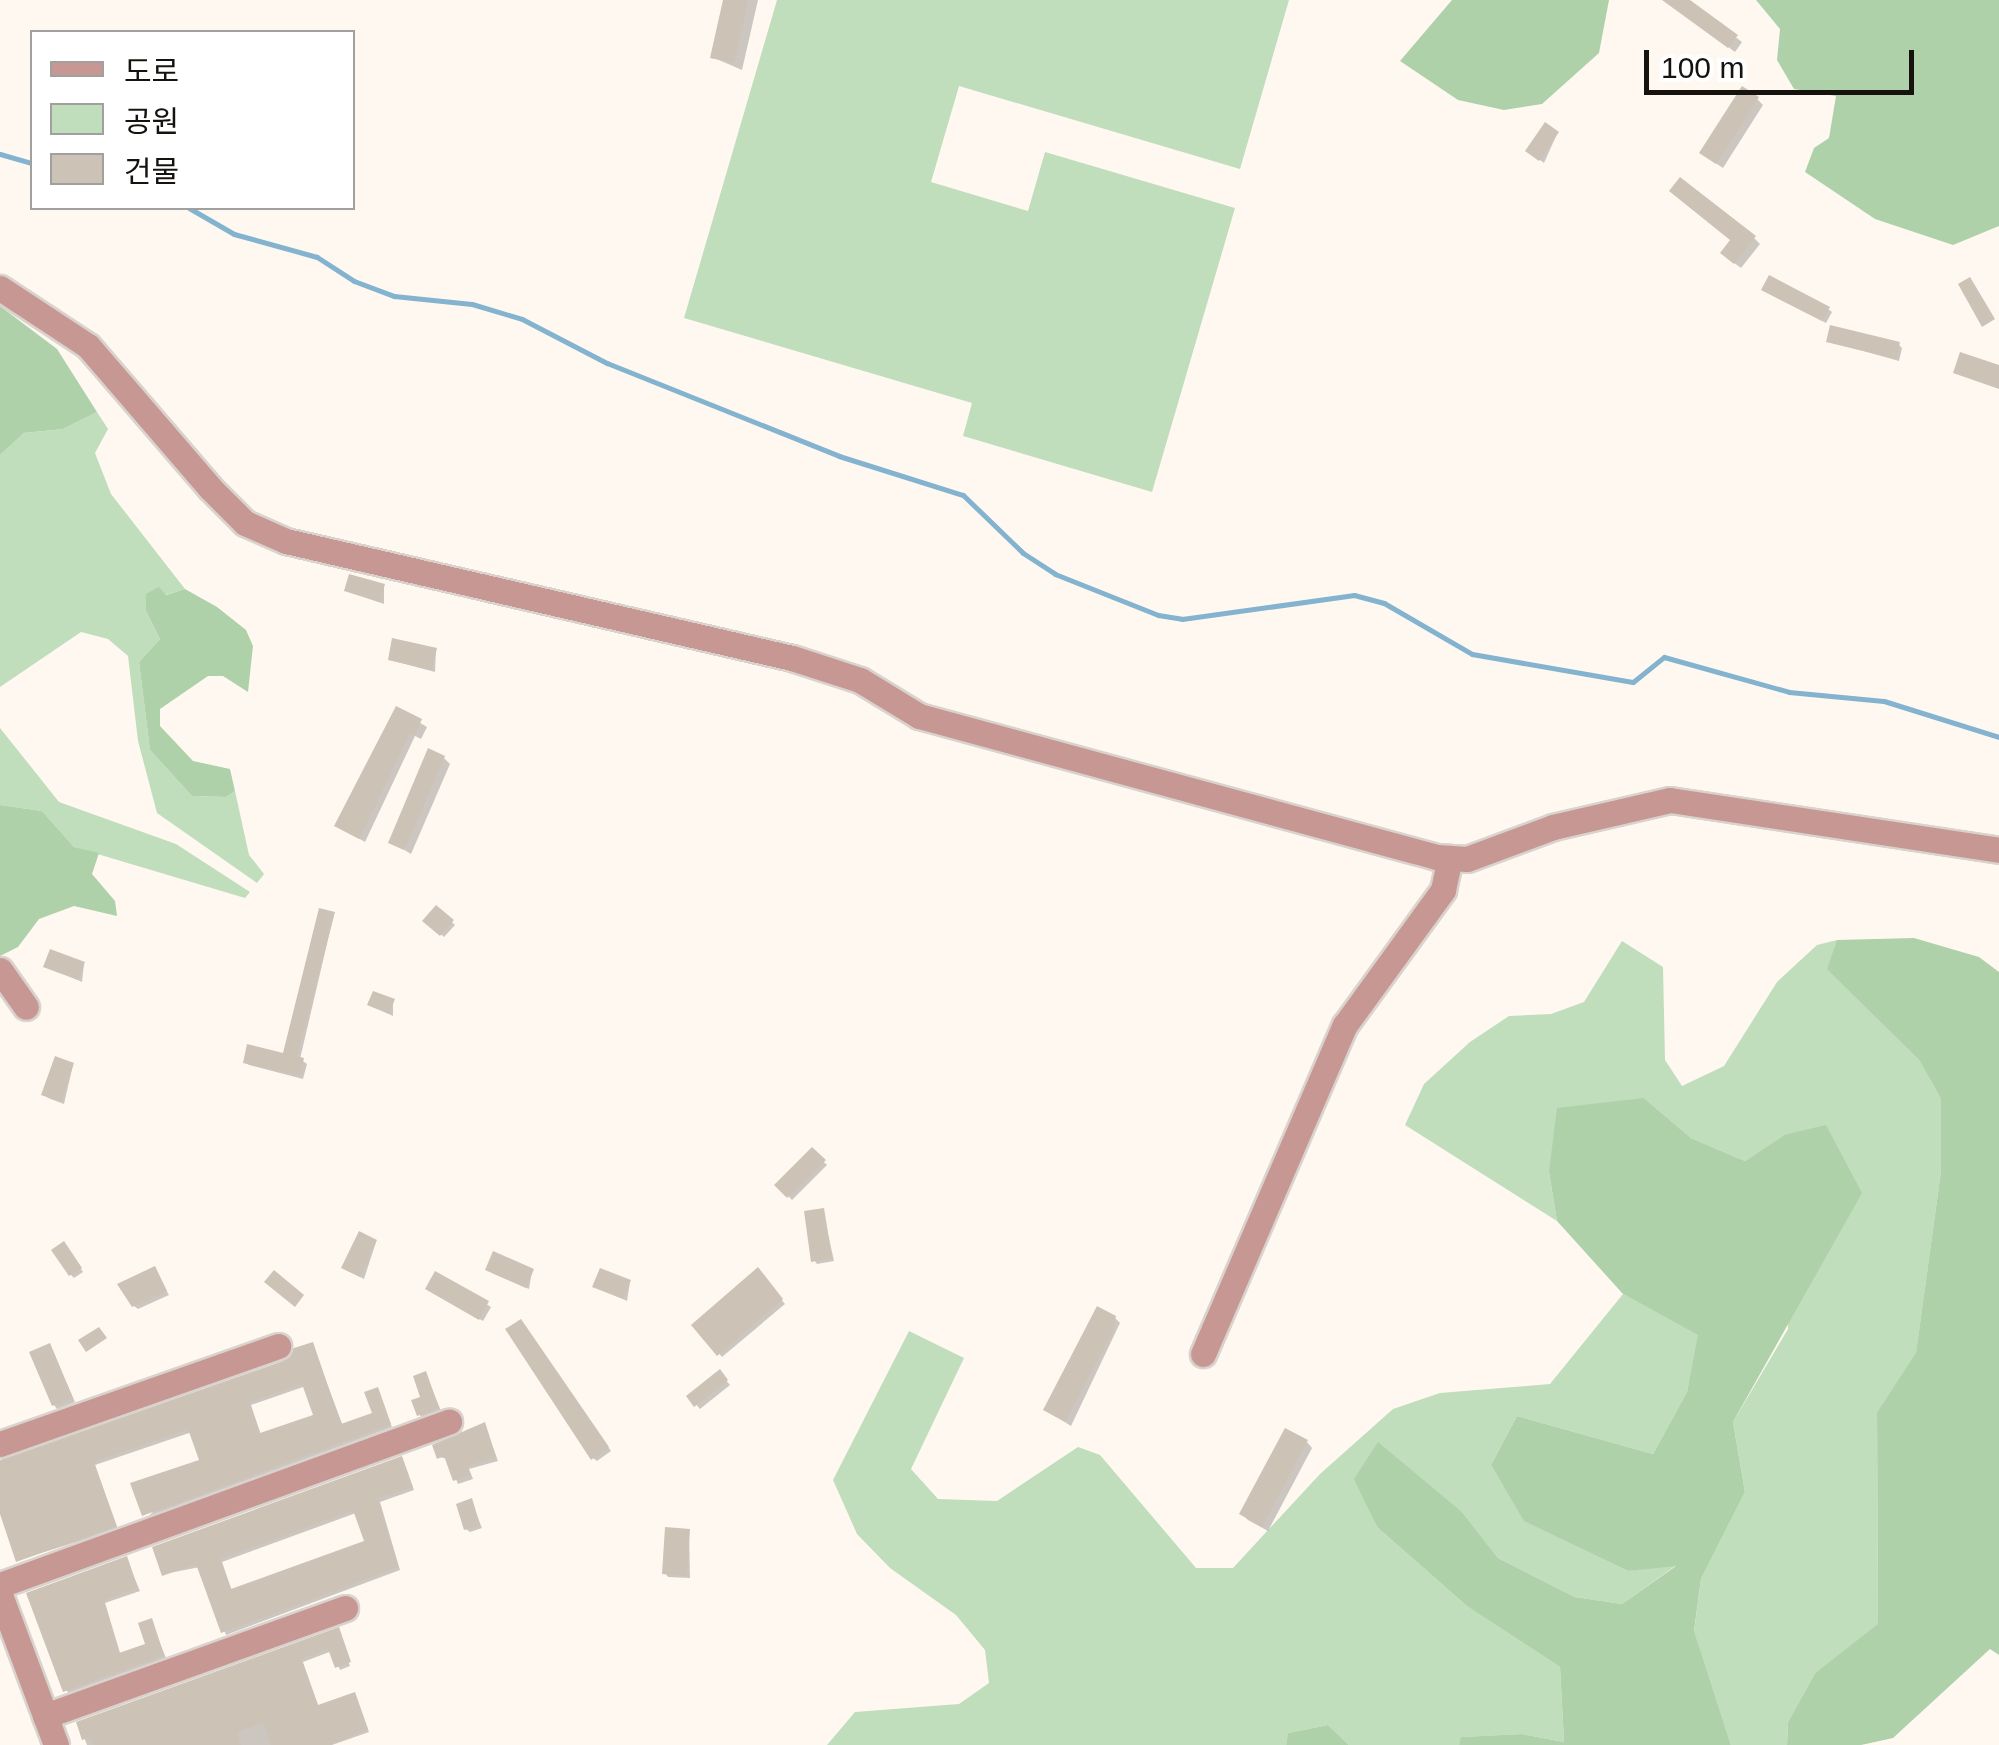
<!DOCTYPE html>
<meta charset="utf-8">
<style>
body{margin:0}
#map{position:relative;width:1999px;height:1745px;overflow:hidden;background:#fff8f1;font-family:Helvetica,"Noto Sans KR",sans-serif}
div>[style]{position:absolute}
.green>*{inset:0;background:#c0ddbc}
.forest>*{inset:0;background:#aed1aa}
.shadow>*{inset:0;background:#0003}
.stream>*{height:5px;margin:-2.5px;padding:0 2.5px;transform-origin:2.5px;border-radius:2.5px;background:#83b3cf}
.building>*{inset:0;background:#ccc2b6}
.roads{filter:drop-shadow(2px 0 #dad3cd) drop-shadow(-2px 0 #dad3cd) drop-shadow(0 2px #dad3cd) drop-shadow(0 -2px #dad3cd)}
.minor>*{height:25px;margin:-12.5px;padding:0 12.5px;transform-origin:12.5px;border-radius:12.5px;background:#c69793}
span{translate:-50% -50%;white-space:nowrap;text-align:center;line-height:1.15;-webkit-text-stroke:9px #fff;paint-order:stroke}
.legend{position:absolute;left:30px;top:30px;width:325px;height:180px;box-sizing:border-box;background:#fff;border:2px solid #a2a09f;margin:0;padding:12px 18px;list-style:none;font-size:30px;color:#16120e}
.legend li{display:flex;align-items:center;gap:20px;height:50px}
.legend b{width:50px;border:2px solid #a2a09f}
.scale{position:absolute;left:1644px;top:50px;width:270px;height:45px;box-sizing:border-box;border:5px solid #16120e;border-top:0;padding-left:12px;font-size:30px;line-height:35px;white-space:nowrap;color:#16120e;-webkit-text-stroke:8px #fff;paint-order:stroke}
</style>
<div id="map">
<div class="green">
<div style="clip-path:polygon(777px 0,1289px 0,1240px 169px,959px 86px,931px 182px,1028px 211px,1045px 152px,1235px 208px,1152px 492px,963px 436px,972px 403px,684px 318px)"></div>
<div style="clip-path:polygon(97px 412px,108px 429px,95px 453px,111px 494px,185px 589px,165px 595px,146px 611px,160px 639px,139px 662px,150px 750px,192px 796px,226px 797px,235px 791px,249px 855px,264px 874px,257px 883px,157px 813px,138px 741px,128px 656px,108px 639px,81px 632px,0 687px,0 455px,24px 433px,63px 429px)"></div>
<div style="clip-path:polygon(0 728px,59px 802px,176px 844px,250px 892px,245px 898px,74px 847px,42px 811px,0 805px)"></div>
<div style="clip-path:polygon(1837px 940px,1828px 969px,1919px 1060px,1941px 1099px,1941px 1171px,1916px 1354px,1877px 1412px,1878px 1625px,1815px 1673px,1788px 1722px,1787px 1745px,1731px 1745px,1694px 1632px,1701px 1579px,1745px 1492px,1733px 1422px,1788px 1329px,1784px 1135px,1745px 1161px,1691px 1138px,1644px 1098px,1549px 1172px,1557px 1221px,1405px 1125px,1424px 1084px,1470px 1042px,1509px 1016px,1551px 1014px,1584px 1002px,1622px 941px,1663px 967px,1665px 1060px,1682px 1086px,1724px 1066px,1777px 982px,1817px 945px)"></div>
<div style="clip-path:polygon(1623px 1294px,1699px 1335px,1687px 1392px,1653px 1454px,1517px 1416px,1491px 1465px,1525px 1521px,1628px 1571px,1678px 1564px,1622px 1604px,1575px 1597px,1498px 1558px,1463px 1513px,1355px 1479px,1377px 1527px,1468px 1607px,1560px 1667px,1564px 1742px,1522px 1734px,1462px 1737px,1459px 1745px,1349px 1745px,1328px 1725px,1288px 1733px,1286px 1745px,827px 1745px,855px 1712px,959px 1704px,989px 1683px,985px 1650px,956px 1615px,890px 1568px,857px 1534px,833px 1480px,909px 1331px,964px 1358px,911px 1469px,938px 1499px,997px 1501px,1078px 1447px,1100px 1455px,1196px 1568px,1233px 1568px,1320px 1474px,1393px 1409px,1440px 1393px,1550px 1384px)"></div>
</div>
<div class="forest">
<div style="clip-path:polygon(1452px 0,1609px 0,1599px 53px,1542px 104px,1504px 110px,1458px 100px,1400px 61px)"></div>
<div style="clip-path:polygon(1756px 0,1999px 0,1999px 226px,1953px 245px,1875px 219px,1805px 172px,1814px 148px,1829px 138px,1836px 96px,1794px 89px,1777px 60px,1780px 29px)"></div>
<div style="clip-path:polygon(0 306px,57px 349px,97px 412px,63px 429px,24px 433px,0 455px)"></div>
<div style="clip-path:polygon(159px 587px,166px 595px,185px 589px,217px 607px,246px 630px,253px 646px,248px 692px,223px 676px,208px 676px,160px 709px,160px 726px,193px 761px,230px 769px,235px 791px,226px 797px,192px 796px,150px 750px,139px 662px,160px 639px,146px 611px,146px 594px)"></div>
<div style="clip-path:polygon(0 805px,42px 811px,74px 847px,99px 853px,92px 874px,115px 901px,117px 916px,74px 906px,39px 919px,18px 947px,0 956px)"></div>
<div style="clip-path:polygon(1914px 938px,1979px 957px,1999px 972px,1999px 1655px,1990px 1649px,1893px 1738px,1861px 1745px,1787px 1745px,1788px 1722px,1815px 1673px,1878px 1624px,1877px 1412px,1916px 1353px,1941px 1171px,1941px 1099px,1919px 1060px,1827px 969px,1837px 940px)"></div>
<div style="clip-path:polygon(1644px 1098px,1691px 1138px,1745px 1161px,1784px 1135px,1826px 1125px,1862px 1193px,1733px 1422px,1745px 1492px,1701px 1579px,1694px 1631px,1731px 1745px,1459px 1745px,1461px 1737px,1522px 1734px,1564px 1742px,1560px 1667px,1468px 1607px,1377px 1527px,1354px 1479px,1378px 1442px,1463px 1513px,1498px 1558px,1575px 1597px,1622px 1604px,1676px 1566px,1628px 1571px,1524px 1521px,1491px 1465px,1517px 1416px,1653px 1454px,1687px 1392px,1698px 1335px,1623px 1294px,1557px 1221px,1549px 1172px,1557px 1108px)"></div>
<div style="clip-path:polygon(1328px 1725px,1349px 1745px,1286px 1745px,1288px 1733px)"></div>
</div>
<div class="shadow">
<div style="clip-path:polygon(726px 0,758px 0,742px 70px,712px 57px)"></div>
<div style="clip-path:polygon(1663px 0,1686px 0,1742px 42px,1735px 52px)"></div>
<div style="clip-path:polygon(1757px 99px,1763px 105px,1723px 168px,1708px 158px)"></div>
<div style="clip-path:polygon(1557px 134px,1544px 163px,1532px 154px)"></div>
<div style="clip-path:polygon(1754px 238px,1760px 244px,1741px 268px,1729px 259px)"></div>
<div style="clip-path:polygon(1768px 293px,1828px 309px,1832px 312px,1826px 323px)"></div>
<div style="clip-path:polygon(1828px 341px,1899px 345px,1902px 348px,1899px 361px)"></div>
<div style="clip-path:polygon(384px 587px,384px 604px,346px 591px)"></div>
<div style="clip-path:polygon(436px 650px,435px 672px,390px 660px)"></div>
<div style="clip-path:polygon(397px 709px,427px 727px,421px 739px,415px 736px,365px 842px,337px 826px)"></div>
<div style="clip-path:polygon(444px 758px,450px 764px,411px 854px,391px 842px)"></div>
<div style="clip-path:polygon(437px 908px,455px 925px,444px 937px,426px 921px)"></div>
<div style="clip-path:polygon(334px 914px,300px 1059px,307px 1064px,303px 1079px,249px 1065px,245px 1062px,285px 1056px)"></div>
<div style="clip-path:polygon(84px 964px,82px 982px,46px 966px)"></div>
<div style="clip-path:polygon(393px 1001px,393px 1016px,370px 1005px)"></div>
<div style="clip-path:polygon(73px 1065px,64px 1104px,48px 1098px,44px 1094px)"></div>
<div style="clip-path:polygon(812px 1151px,827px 1165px,792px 1200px,778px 1185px)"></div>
<div style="clip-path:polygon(823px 1211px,834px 1261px,817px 1264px,814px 1260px)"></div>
<div style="clip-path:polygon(376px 1242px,364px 1279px,348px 1271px)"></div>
<div style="clip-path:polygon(67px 1247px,83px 1272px,74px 1278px,71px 1275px)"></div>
<div style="clip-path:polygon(154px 1269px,169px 1295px,138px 1309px,134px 1306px)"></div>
<div style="clip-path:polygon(757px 1270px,785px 1304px,722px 1357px,695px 1325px)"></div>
<div style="clip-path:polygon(532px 1271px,529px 1289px,492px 1273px)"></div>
<div style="clip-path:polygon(436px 1274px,491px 1307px,483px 1321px,432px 1292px)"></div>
<div style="clip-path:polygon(630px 1282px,627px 1301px,595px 1286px)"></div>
<div style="clip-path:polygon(1115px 1318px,1120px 1323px,1071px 1426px,1046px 1410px)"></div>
<div style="clip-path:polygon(524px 1325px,611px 1451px,597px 1461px,593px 1458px)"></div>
<div style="clip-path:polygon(evenodd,312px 1344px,343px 1426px,375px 1414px,377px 1390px,392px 1427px,147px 1518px,202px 1462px,192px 1432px,95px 1465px,118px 1529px,19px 1560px,0 1511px,0 1462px,285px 1363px,312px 1344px,306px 1386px,316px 1416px,261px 1435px,251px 1405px,306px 1386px)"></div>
<div style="clip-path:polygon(50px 1346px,75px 1402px,57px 1409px,54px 1405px)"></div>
<div style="clip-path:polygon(720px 1373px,730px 1385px,700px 1409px,689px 1396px)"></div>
<div style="clip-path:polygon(426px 1374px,441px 1411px,422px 1418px,419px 1414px)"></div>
<div style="clip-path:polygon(485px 1425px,498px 1461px,469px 1469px,473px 1479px,458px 1484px,448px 1459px,439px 1457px)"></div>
<div style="clip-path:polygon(1307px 1442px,1312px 1448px,1268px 1531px,1248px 1520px,1242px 1514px)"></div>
<div style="clip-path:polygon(evenodd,401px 1459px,414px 1490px,380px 1502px,400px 1570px,226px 1635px,200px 1567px,164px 1574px,401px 1459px,356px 1513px,367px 1542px,232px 1591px,222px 1562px,356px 1513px)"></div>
<div style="clip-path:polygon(471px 1501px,482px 1528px,470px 1532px,466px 1529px)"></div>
<div style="clip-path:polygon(689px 1531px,690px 1578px,668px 1577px,665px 1573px)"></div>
<div style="clip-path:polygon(126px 1559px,140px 1591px,105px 1603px,121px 1656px,149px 1645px,151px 1621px,166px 1658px,68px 1693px,29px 1594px)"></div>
<div style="clip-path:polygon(337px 1631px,350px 1666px,340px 1670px,332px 1651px,303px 1662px,319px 1708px,355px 1695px,369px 1732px,332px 1745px,87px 1745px,79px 1724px)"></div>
</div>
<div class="stream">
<div style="left:0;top:154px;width:33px;rotate:16deg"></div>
<div style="left:189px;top:208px;width:52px;rotate:30deg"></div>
<div style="left:234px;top:234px;width:86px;rotate:15.5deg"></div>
<div style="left:317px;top:257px;width:44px;rotate:33deg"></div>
<div style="left:354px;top:281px;width:43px;rotate:20.6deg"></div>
<div style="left:394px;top:296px;width:78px;rotate:5.9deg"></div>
<div style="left:472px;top:304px;width:52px;rotate:16.7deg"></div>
<div style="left:522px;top:319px;width:96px;rotate:27.4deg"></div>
<div style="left:607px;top:363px;width:250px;rotate:21.8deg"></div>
<div style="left:839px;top:456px;width:130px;rotate:17.5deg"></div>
<div style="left:963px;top:495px;width:83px;rotate:44deg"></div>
<div style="left:1023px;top:553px;width:38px;rotate:33deg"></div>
<div style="left:1055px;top:574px;width:111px;rotate:21.7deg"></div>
<div style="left:1158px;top:615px;width:24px;rotate:9deg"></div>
<div style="left:1182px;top:619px;width:174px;rotate:-7.9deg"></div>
<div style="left:1354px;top:595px;width:31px;rotate:15deg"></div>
<div style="left:1384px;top:603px;width:102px;rotate:30.1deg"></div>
<div style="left:1472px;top:654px;width:163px;rotate:9.9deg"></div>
<div style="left:1633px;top:682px;width:40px;rotate:-39deg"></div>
<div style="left:1664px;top:657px;width:130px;rotate:15.6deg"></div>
<div style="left:1789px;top:692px;width:95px;rotate:5.4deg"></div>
<div style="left:1884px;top:701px;width:121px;rotate:17.4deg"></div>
</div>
<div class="building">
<div style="clip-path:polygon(723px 0,748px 0,734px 63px,710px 58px)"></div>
<div style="clip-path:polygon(1662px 0,1690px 0,1738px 35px,1728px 48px)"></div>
<div style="clip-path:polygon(1742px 86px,1759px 97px,1716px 164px,1699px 153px)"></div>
<div style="clip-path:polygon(1545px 122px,1559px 132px,1539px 161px,1525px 151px)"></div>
<div style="clip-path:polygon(1680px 177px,1756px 236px,1734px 264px,1720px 253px,1730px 240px,1669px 191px)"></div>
<div style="clip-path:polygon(1769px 275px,1830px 307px,1822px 321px,1761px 290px)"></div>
<div style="clip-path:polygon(1970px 277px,1995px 319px,1982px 327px,1958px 284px)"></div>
<div style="clip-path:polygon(1830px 325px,1900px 342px,1896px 359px,1826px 342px)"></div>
<div style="clip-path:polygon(1960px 352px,1999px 365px,1999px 389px,1953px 373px)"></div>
<div style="clip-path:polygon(349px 574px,385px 584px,380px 602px,344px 591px)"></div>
<div style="clip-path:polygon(392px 638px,437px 648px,432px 670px,388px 660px)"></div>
<div style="clip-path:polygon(396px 706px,422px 719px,415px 735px,410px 733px,359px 839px,334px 826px)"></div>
<div style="clip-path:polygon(428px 748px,445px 756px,404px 850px,388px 843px)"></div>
<div style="clip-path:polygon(436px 905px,454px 920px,440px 936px,422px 921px)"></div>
<div style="clip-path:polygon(319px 908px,335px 912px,297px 1056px,304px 1058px,300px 1076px,243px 1063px,247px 1044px,283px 1053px)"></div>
<div style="clip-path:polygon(50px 949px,85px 962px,78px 980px,43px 967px)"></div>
<div style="clip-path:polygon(373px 991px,395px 999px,389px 1014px,367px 1005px)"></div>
<div style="clip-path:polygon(55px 1056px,74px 1063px,61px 1102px,41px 1095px)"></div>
<div style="clip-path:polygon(812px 1147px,826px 1160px,787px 1198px,774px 1185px)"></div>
<div style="clip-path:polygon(824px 1208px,832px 1258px,811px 1262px,804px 1211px)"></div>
<div style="clip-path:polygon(359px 1231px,377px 1240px,360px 1277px,341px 1268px)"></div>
<div style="clip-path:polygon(64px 1241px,82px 1268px,69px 1276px,51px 1250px)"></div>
<div style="clip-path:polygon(493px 1251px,534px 1269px,526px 1288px,485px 1270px)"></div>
<div style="clip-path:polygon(155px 1266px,167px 1291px,132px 1307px,117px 1284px)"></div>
<div style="clip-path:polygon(758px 1267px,783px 1299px,717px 1356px,691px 1325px)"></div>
<div style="clip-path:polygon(600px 1268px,631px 1280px,623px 1299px,592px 1287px)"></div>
<div style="clip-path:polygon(274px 1270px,304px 1295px,295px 1307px,264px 1282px)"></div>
<div style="clip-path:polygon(435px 1271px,489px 1301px,479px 1320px,425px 1289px)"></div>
<div style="clip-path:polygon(1097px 1306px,1116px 1316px,1112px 1333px,1065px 1422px,1043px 1410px)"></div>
<div style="clip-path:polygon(521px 1319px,609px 1447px,591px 1460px,505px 1329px)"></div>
<div style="clip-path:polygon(99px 1327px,107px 1338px,86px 1352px,78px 1340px)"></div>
<div style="clip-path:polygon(evenodd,313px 1342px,341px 1424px,372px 1413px,364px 1392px,378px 1387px,391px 1424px,142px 1516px,130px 1483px,199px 1460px,188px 1429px,94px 1462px,116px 1526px,16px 1562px,0 1514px,0 1460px,283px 1361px,294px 1348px,313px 1342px,302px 1384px,313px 1415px,260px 1433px,249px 1402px,302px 1384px)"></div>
<div style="clip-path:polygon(50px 1343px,73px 1398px,52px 1406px,29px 1352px)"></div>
<div style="clip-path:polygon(720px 1369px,728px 1380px,694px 1407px,686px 1396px)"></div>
<div style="clip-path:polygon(426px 1371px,439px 1408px,417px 1416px,411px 1400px,420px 1397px,413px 1376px)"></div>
<div style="clip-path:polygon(485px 1422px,496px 1457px,467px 1466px,471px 1475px,453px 1481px,444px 1456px,437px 1459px,432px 1445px)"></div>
<div style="clip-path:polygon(1285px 1428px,1308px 1440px,1262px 1527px,1239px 1514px)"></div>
<div style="clip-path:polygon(evenodd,402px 1456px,413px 1487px,378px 1498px,398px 1567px,221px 1633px,196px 1564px,162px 1576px,152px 1547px,402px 1456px,353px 1510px,364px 1541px,231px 1589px,220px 1559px,353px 1510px)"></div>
<div style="clip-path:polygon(472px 1498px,480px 1525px,464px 1530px,456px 1504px)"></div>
<div style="clip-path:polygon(665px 1527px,690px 1529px,687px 1576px,662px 1574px)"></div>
<div style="clip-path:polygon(127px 1556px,138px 1588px,104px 1600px,119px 1653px,145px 1644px,138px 1623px,152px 1618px,164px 1655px,63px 1692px,26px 1593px)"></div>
<div style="clip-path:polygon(339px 1627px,351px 1662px,335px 1668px,328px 1649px,301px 1659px,318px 1705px,355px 1692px,368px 1729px,330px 1745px,271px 1745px,263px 1723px,237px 1732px,241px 1745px,94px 1745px,91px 1737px,82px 1740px,76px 1722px)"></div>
</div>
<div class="roads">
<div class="minor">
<div style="left:0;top:288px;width:105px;rotate:33.4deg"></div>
<div style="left:88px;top:346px;width:187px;rotate:49.3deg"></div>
<div style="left:210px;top:488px;width:49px;rotate:45deg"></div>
<div style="left:245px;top:523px;width:45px;rotate:23.7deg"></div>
<div style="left:286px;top:541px;width:519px;rotate:13.02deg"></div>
<div style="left:792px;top:658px;width:71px;rotate:17.9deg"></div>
<div style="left:860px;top:680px;width:69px;rotate:31.4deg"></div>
<div style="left:919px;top:716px;width:537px;rotate:15.23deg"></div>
<div style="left:1437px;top:857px;width:30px;rotate:4deg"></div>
<div style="left:1467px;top:859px;width:92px;rotate:-20.4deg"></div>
<div style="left:1553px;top:827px;width:120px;rotate:-13deg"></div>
<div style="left:1670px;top:800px;width:333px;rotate:8.6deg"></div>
<div style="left:0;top:970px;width:45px;rotate:54.9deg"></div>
<div style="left:1203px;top:1354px;width:358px;rotate:-66.7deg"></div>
<div style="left:1345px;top:1025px;width:167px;rotate:-54deg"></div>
<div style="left:1443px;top:890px;width:33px;rotate:-78deg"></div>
<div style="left:0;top:1444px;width:295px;rotate:-19.4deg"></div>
<div style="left:0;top:1585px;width:478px;rotate:-20deg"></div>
<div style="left:0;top:1595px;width:160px;rotate:69.5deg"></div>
<div style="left:45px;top:1716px;width:319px;rotate:-19.8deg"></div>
</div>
</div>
<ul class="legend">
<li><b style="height:12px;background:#c69793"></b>도로</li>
<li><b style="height:28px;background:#c0ddbc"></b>공원</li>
<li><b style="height:28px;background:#ccc2b6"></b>건물</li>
</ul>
<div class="scale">100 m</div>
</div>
